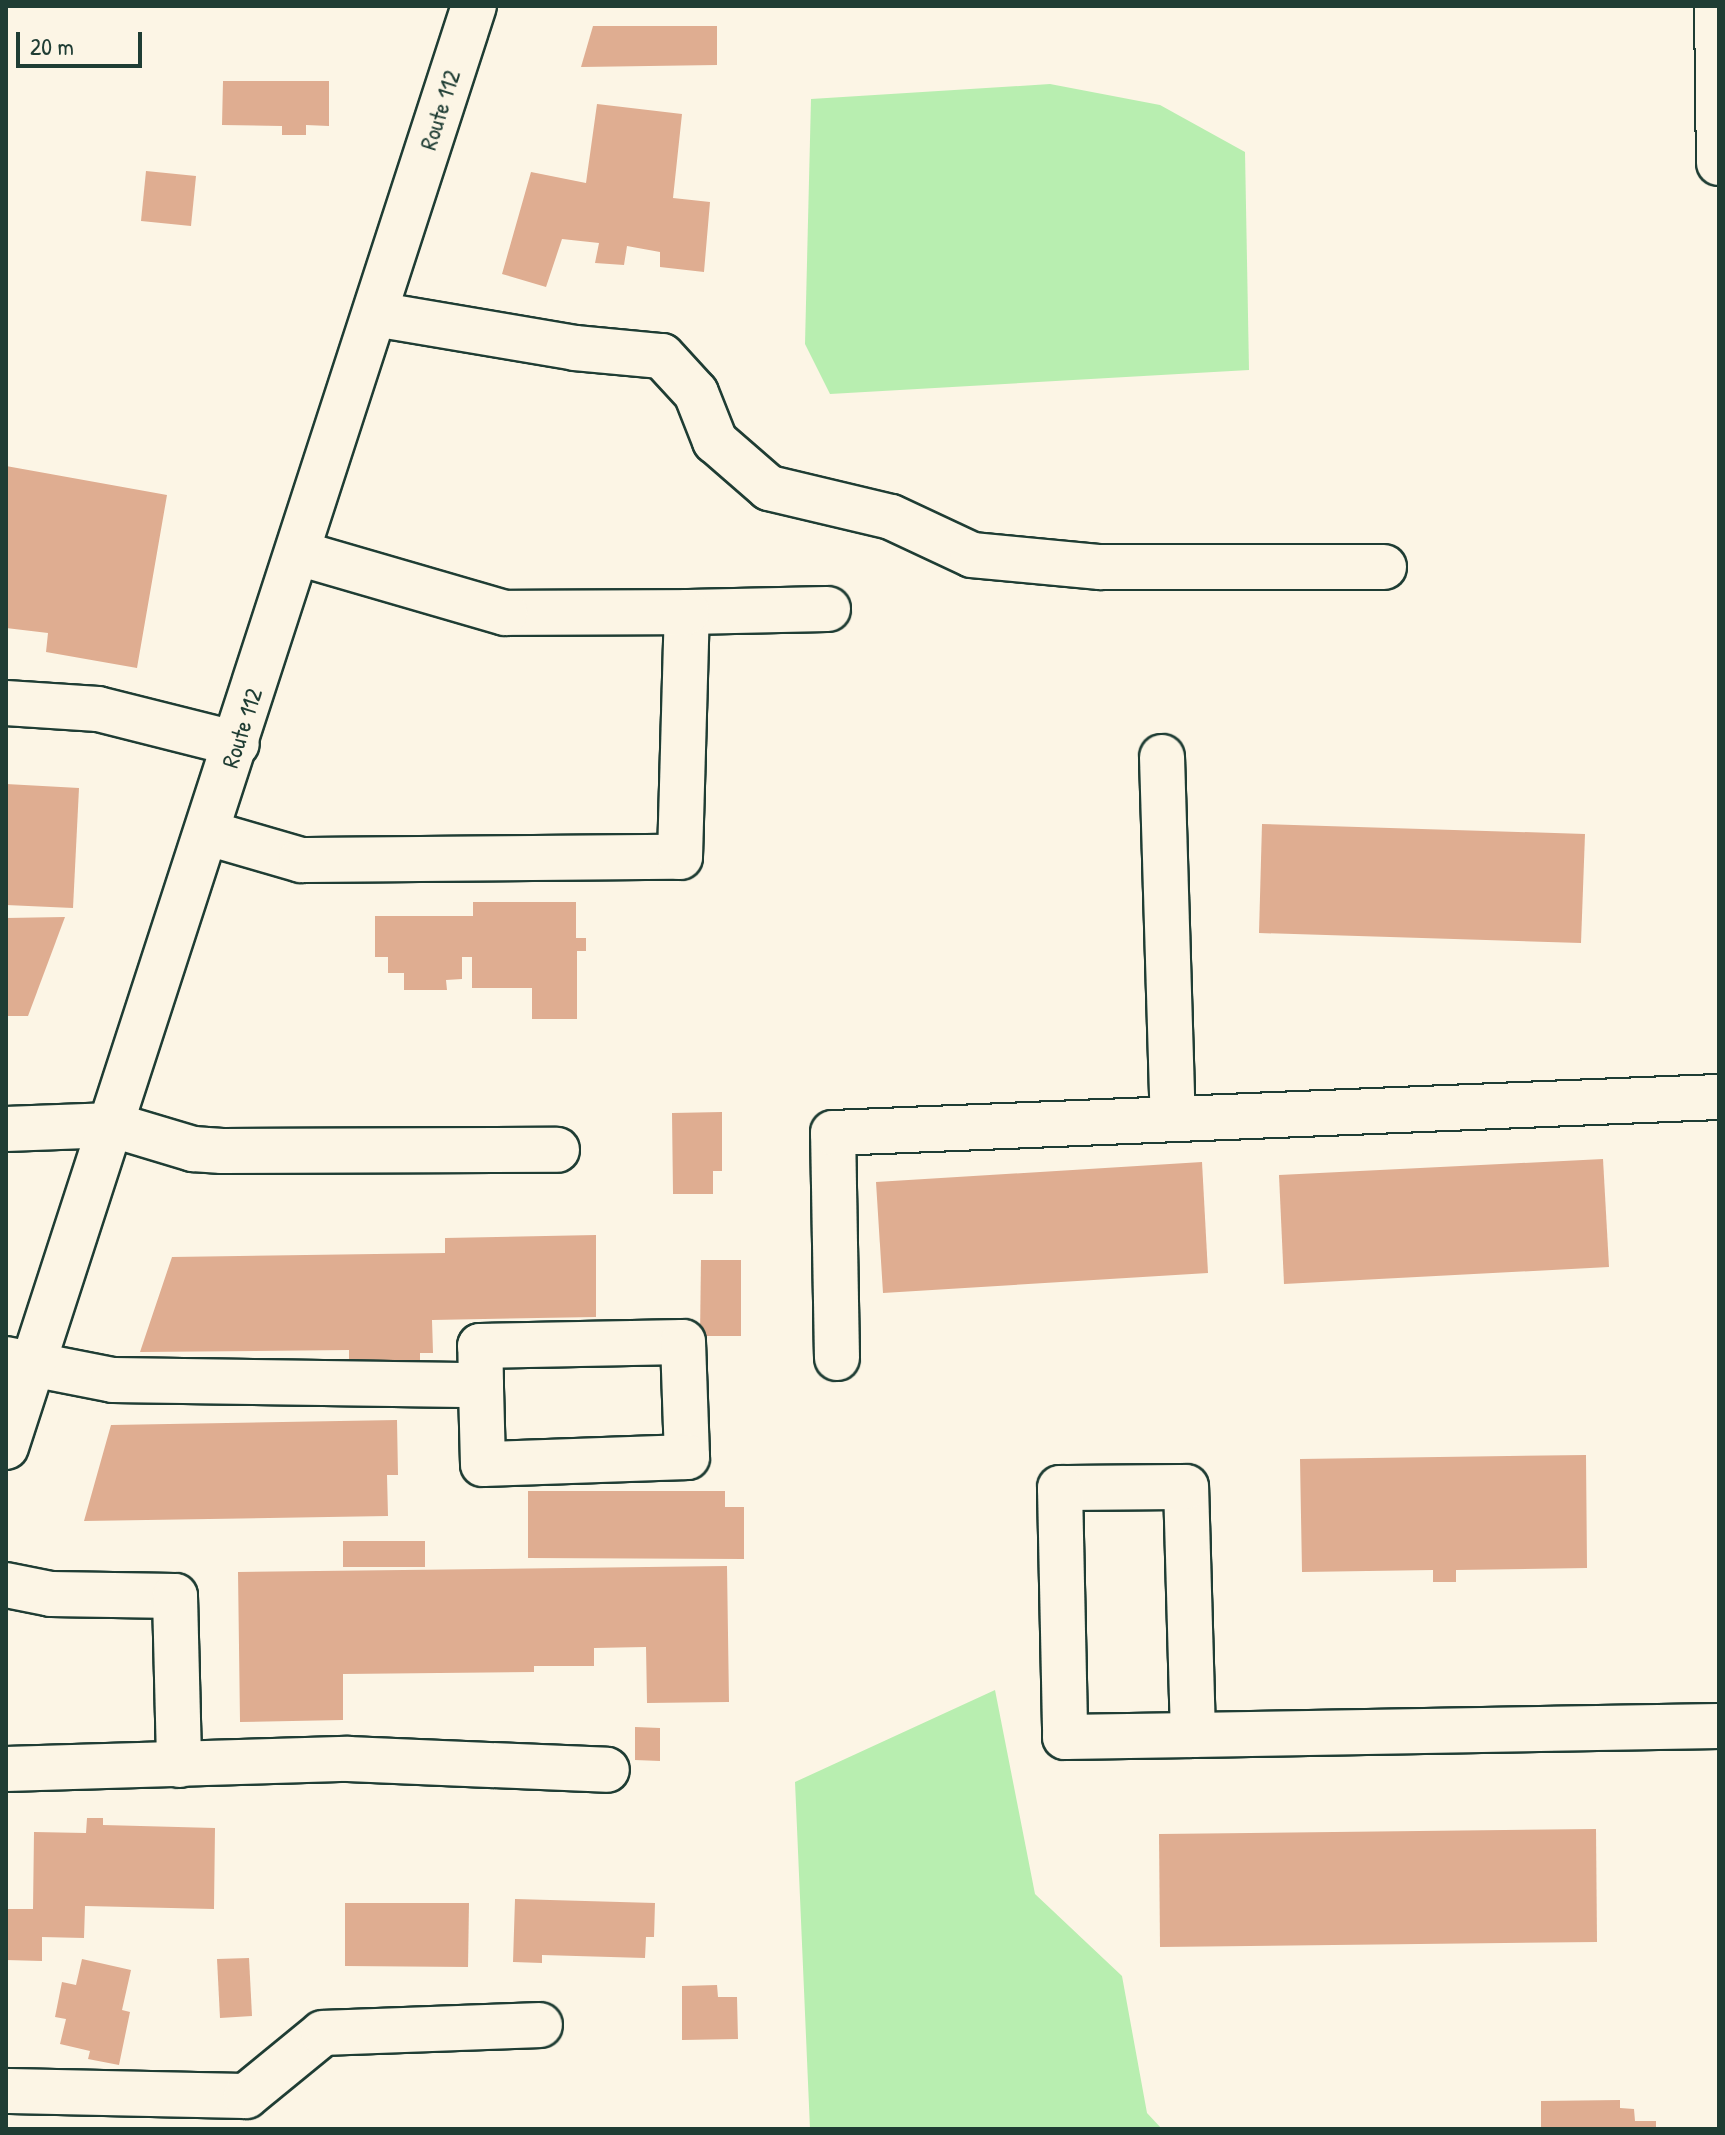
<!DOCTYPE html>
<style>
body{margin:0}
#map{position:relative;width:1725px;height:2135px;overflow:hidden;background:#fcf5e5;font-family:"Patrick Hand",sans-serif}
div>[style]{position:absolute}
.green>*{inset:0;background:#b8eeb0}
.building>*{inset:0;background:#dfad91}
.roads{filter:drop-shadow(2px 0 #1f3d34) drop-shadow(-2px 0 #1f3d34) drop-shadow(0 2px #1f3d34) drop-shadow(0 -2px #1f3d34)}
.minor>*{height:44px;margin:-22px;padding:0 22px;transform-origin:22px;border-radius:22px;background:#fcf5e5}
.major>*{height:44px;margin:-22px;padding:0 22px;transform-origin:22px;border-radius:22px;background:#fcf5e5}
span{translate:-50% -50%;white-space:nowrap;text-align:center;line-height:1.15;-webkit-text-stroke:6px #fcf5e5;paint-order:stroke}
.street-label{font-size:24px;color:#1f3d34}
.frame{position:absolute;inset:0;border:8px solid #1f3d34;pointer-events:none}
.scale{position:absolute;left:16px;top:32px;width:126px;height:36px;box-sizing:border-box;border:4px solid #1f3d34;border-top:0;padding-left:10px;font-size:24px;line-height:28px;white-space:nowrap;color:#1f3d34;-webkit-text-stroke:6px #fcf5e5;paint-order:stroke}
</style>
<div id="map">
<div class="green">
<div style="clip-path:polygon(1050px 84px,1160px 105px,1245px 152px,1249px 370px,830px 394px,805px 344px,811px 99px)"></div>
<div style="clip-path:polygon(995px 1690px,1035px 1894px,1122px 1976px,1147px 2113px,1162px 2129px,810px 2129px,795px 1782px)"></div>
</div>
<div class="building">
<div style="clip-path:polygon(593px 26px,717px 26px,717px 65px,581px 67px)"></div>
<div style="clip-path:polygon(223px 81px,329px 81px,329px 126px,306px 125px,306px 135px,282px 135px,282px 126px,222px 125px)"></div>
<div style="clip-path:polygon(597px 104px,682px 114px,673px 198px,710px 202px,704px 272px,660px 267px,660px 252px,627px 246px,624px 265px,595px 263px,599px 243px,562px 239px,546px 287px,502px 274px,531px 172px,586px 183px)"></div>
<div style="clip-path:polygon(146px 171px,196px 176px,191px 226px,141px 221px)"></div>
<div style="clip-path:polygon(6px 466px,167px 495px,137px 668px,46px 652px,48px 633px,6px 628px)"></div>
<div style="clip-path:polygon(6px 784px,79px 788px,73px 908px,6px 905px)"></div>
<div style="clip-path:polygon(1262px 824px,1585px 834px,1581px 943px,1259px 933px)"></div>
<div style="clip-path:polygon(473px 902px,576px 902px,576px 938px,586px 938px,586px 951px,577px 951px,577px 1019px,532px 1019px,532px 988px,472px 988px,472px 957px,462px 957px,462px 979px,446px 980px,447px 990px,404px 990px,404px 973px,388px 973px,388px 957px,375px 957px,375px 916px,473px 916px)"></div>
<div style="clip-path:polygon(65px 917px,28px 1016px,6px 1016px,6px 918px)"></div>
<div style="clip-path:polygon(722px 1112px,722px 1171px,713px 1171px,713px 1194px,673px 1194px,672px 1113px)"></div>
<div style="clip-path:polygon(1603px 1159px,1609px 1267px,1284px 1284px,1279px 1175px)"></div>
<div style="clip-path:polygon(1202px 1162px,1208px 1273px,883px 1293px,876px 1182px)"></div>
<div style="clip-path:polygon(596px 1235px,596px 1317px,432px 1320px,433px 1353px,420px 1353px,420px 1377px,349px 1378px,349px 1350px,140px 1352px,172px 1257px,445px 1253px,445px 1238px)"></div>
<div style="clip-path:polygon(701px 1260px,741px 1260px,741px 1336px,700px 1336px)"></div>
<div style="clip-path:polygon(397px 1420px,398px 1475px,387px 1475px,388px 1516px,84px 1521px,111px 1425px)"></div>
<div style="clip-path:polygon(1586px 1455px,1587px 1568px,1456px 1570px,1456px 1582px,1433px 1582px,1433px 1570px,1302px 1572px,1300px 1459px)"></div>
<div style="clip-path:polygon(528px 1491px,725px 1491px,725px 1507px,744px 1507px,744px 1559px,528px 1558px)"></div>
<div style="clip-path:polygon(343px 1541px,425px 1541px,425px 1567px,343px 1567px)"></div>
<div style="clip-path:polygon(727px 1566px,729px 1702px,647px 1703px,646px 1647px,594px 1648px,594px 1666px,534px 1666px,534px 1672px,343px 1674px,343px 1720px,240px 1722px,238px 1572px)"></div>
<div style="clip-path:polygon(635px 1727px,660px 1728px,660px 1761px,635px 1760px)"></div>
<div style="clip-path:polygon(87px 1818px,103px 1818px,103px 1825px,215px 1828px,214px 1909px,85px 1906px,84px 1938px,42px 1937px,42px 1961px,6px 1960px,6px 1909px,33px 1909px,34px 1832px,86px 1833px)"></div>
<div style="clip-path:polygon(1596px 1829px,1597px 1942px,1160px 1947px,1159px 1834px)"></div>
<div style="clip-path:polygon(515px 1899px,655px 1903px,654px 1937px,646px 1937px,645px 1958px,542px 1955px,542px 1963px,513px 1962px)"></div>
<div style="clip-path:polygon(345px 1903px,469px 1903px,468px 1967px,345px 1966px)"></div>
<div style="clip-path:polygon(249px 1958px,252px 2016px,220px 2018px,217px 1959px)"></div>
<div style="clip-path:polygon(82px 1959px,131px 1970px,122px 2010px,130px 2012px,119px 2065px,88px 2059px,90px 2051px,60px 2044px,66px 2019px,55px 2017px,62px 1982px,76px 1985px)"></div>
<div style="clip-path:polygon(717px 1985px,718px 1997px,737px 1997px,738px 2039px,682px 2040px,682px 1986px)"></div>
<div style="clip-path:polygon(1620px 2100px,1620px 2108px,1634px 2109px,1635px 2121px,1656px 2121px,1656px 2129px,1541px 2128px,1541px 2101px)"></div>
</div>
<div class="roads">
<div class="minor">
<div style="left:1717px;top:6px;width:157px;rotate:89.3deg"></div>
<div style="left:375px;top:314px;width:203px;rotate:9.6deg"></div>
<div style="left:575px;top:348px;width:87px;rotate:5.3deg"></div>
<div style="left:662px;top:356px;width:50px;rotate:47.4deg"></div>
<div style="left:696px;top:393px;width:52px;rotate:68.4deg"></div>
<div style="left:715px;top:441px;width:72px;rotate:41deg"></div>
<div style="left:769px;top:488px;width:125px;rotate:13.4deg"></div>
<div style="left:891px;top:517px;width:89px;rotate:25.1deg"></div>
<div style="left:972px;top:555px;width:129px;rotate:5.4deg"></div>
<div style="left:1100px;top:567px;width:284px"></div>
<div style="left:687px;top:612px;width:141px;rotate:-1.2deg"></div>
<div style="left:6px;top:703px;width:92px;rotate:3.7deg"></div>
<div style="left:98px;top:709px;width:143px;rotate:14.1deg"></div>
<div style="left:1162px;top:757px;width:362px;rotate:88.3deg"></div>
<div style="left:208px;top:833px;width:97px;rotate:16.2deg"></div>
<div style="left:301px;top:860px;width:379px;rotate:-0.5deg"></div>
<div style="left:680px;top:857px;width:245px;rotate:-88.4deg"></div>
<div style="left:687px;top:612px;width:182px;rotate:179.7deg"></div>
<div style="left:505px;top:613px;width:216px;rotate:-163.8deg"></div>
<div style="left:6px;top:1129px;width:107px;rotate:-2.1deg"></div>
<div style="left:113px;top:1125px;width:84px;rotate:16.7deg"></div>
<div style="left:193px;top:1149px;width:29px;rotate:4deg"></div>
<div style="left:222px;top:1151px;width:335px;rotate:-0.2deg"></div>
<div style="left:837px;top:1358px;width:225px;rotate:-91deg"></div>
<div style="left:833px;top:1133px;width:887px;rotate:-2.33deg"></div>
<div style="left:6px;top:1359px;width:109px;rotate:11.1deg"></div>
<div style="left:113px;top:1380px;width:368px;rotate:0.8deg"></div>
<div style="left:481px;top:1385px;width:39px;rotate:-91deg"></div>
<div style="left:480px;top:1346px;width:203px;rotate:-1.1deg"></div>
<div style="left:683px;top:1342px;width:115px;rotate:88deg"></div>
<div style="left:687px;top:1457px;width:204px;rotate:178deg"></div>
<div style="left:483px;top:1464px;width:79px;rotate:-91.5deg"></div>
<div style="left:6px;top:1585px;width:46px;rotate:11.3deg"></div>
<div style="left:51px;top:1594px;width:124px;rotate:0.9deg"></div>
<div style="left:175px;top:1596px;width:169px;rotate:88.6deg"></div>
<div style="left:1193px;top:1735px;width:248px;rotate:-91.6deg"></div>
<div style="left:1186px;top:1487px;width:126px;rotate:179.5deg"></div>
<div style="left:1060px;top:1488px;width:249px;rotate:88.8deg"></div>
<div style="left:1065px;top:1737px;width:128px;rotate:-0.9deg"></div>
<div style="left:1193px;top:1735px;width:526px;rotate:-0.98deg"></div>
<div style="left:6px;top:1769px;width:342px;rotate:-1.7deg"></div>
<div style="left:348px;top:1759px;width:259px;rotate:2.4deg"></div>
<div style="left:6px;top:2091px;width:240px;rotate:1.2deg"></div>
<div style="left:246px;top:2096px;width:99px;rotate:-39.3deg"></div>
<div style="left:323px;top:2033px;width:217px;rotate:-2.1deg"></div>
</div>
<div class="major">
<div style="left:6px;top:1447px;width:1515px;rotate:-72.01deg"></div>
</div>
</div>
<div class="street-label">
<span style="left:440px;top:110px;rotate:-72deg">Route 112</span>
<span style="left:242px;top:728px;rotate:-72deg">Route 112</span>
</div>
<div class="frame"></div>
<div class="scale">20 m</div>
</div>
